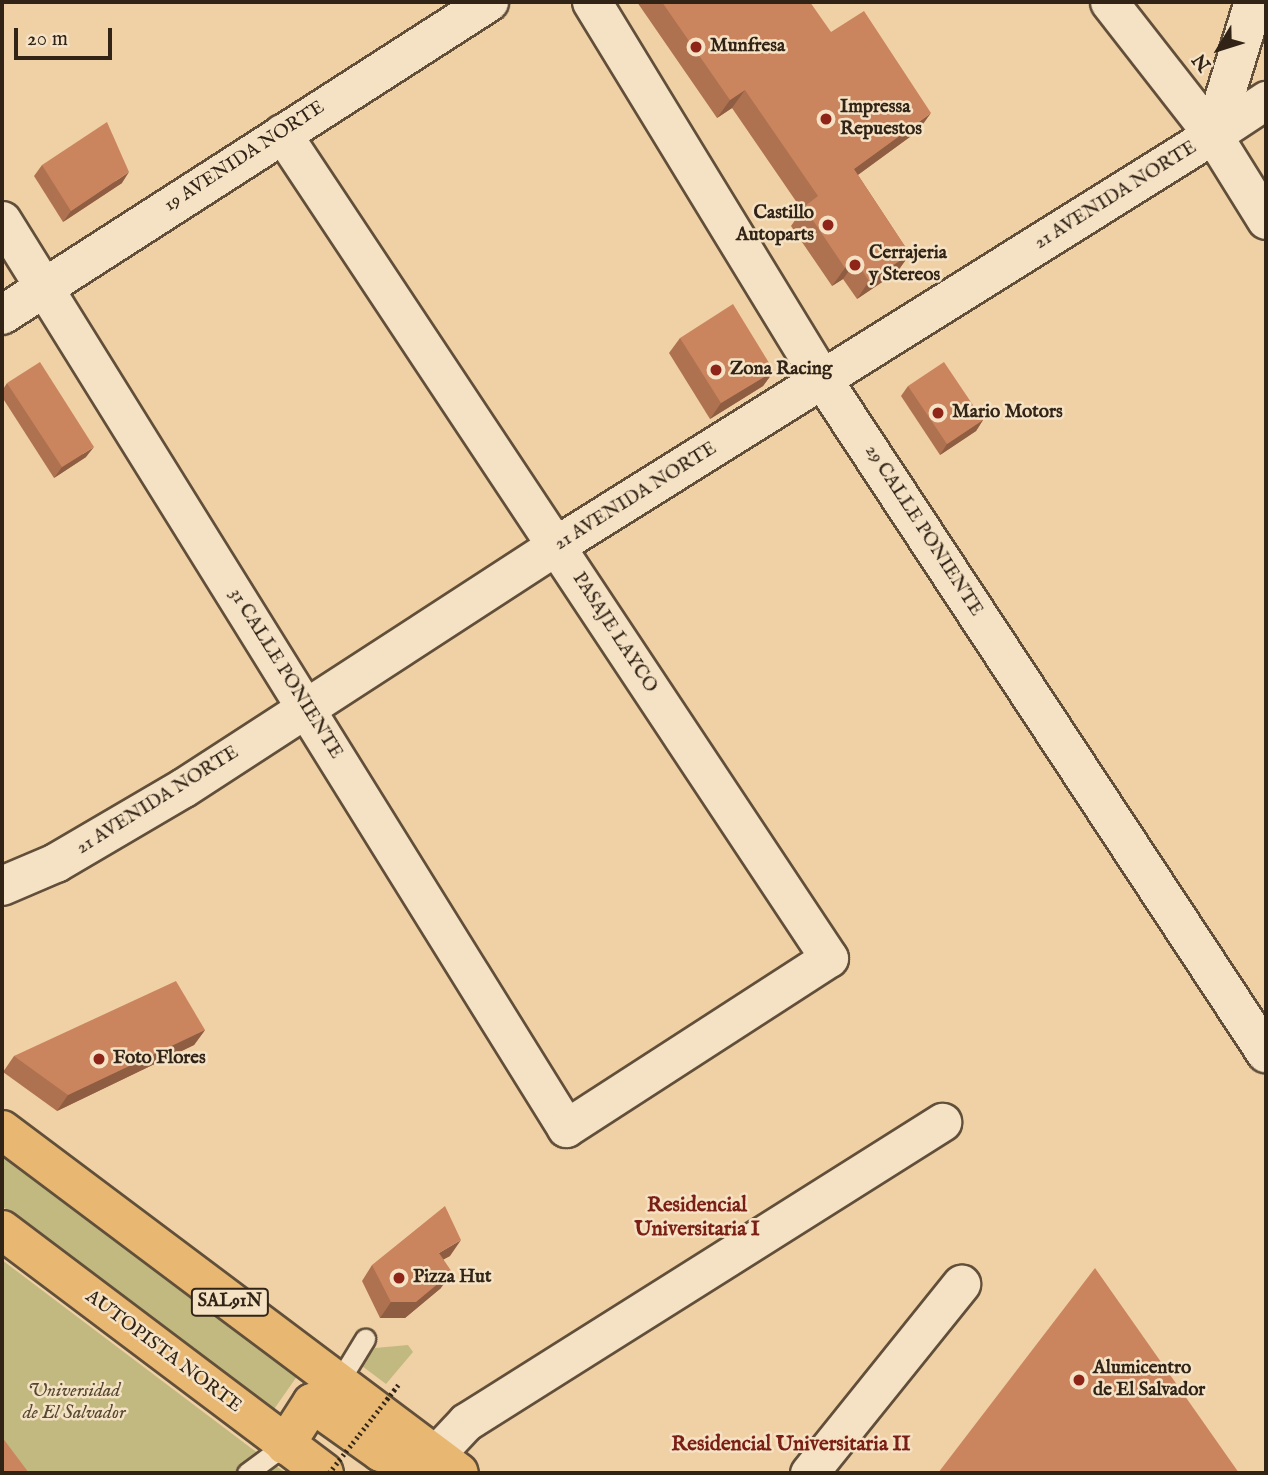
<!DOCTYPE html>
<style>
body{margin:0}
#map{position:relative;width:1268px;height:1475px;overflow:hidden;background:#f0d1a5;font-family:"IM FELL English",serif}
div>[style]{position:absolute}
.green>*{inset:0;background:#c2b981}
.roads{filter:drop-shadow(2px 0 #614f3a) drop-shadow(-2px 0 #614f3a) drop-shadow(0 2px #614f3a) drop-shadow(0 -2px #614f3a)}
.lane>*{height:19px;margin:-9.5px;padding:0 9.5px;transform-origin:9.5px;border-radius:9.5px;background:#f5e1c4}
.street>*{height:37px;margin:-18.5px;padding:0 18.5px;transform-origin:18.5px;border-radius:18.5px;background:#f5e1c4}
.secondary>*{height:38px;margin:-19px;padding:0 19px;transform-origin:19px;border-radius:19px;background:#f5e1c4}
.primary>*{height:38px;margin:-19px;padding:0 19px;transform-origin:19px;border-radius:19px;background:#e8b872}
.path-bridge>*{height:4.5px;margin-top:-2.25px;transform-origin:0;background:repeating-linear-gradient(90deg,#312416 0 2px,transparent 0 5.5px)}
.wall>*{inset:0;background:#af7251}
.shaded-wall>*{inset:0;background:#8e5d42}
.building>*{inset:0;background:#cb855e}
.dots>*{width:19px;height:19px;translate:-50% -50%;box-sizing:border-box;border:4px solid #f5e1c4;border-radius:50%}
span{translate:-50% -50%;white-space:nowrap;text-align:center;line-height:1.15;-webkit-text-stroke:5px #f5e1c4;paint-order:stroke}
.shield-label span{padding:2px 5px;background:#f5e1c4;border:2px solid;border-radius:5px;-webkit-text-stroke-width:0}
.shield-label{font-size:18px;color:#312416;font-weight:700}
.poi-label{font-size:19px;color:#312416;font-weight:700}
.left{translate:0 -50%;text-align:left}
.right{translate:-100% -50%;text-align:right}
.street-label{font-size:19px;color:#312416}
.park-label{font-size:19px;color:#554931;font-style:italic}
.neighbourhood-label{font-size:21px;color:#7a1f14;font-weight:700}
.frame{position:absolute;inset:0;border:4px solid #312416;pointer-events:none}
.north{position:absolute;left:1184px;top:14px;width:70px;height:70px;-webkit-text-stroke:5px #f5e1c4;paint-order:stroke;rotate:232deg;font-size:19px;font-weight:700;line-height:28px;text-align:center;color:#312416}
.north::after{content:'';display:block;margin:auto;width:24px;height:32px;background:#312416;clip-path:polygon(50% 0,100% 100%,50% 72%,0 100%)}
.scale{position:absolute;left:14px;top:28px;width:98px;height:32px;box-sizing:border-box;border:4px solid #312416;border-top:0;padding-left:9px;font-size:21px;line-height:24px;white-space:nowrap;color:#312416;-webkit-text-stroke:5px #f5e1c4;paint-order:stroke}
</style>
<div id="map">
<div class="green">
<div style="clip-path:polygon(2px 1147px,300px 1372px,270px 1415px,2px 1206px)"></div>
<div style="clip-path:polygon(2px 1260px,251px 1448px,286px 1473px,2px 1473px)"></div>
<div style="clip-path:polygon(408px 1345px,413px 1352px,386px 1384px,362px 1366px,375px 1348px)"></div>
</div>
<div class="roads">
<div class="lane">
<div style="left:338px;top:1383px;width:52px;rotate:-58.5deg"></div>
<div style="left:247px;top:1473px;width:47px;rotate:-36.4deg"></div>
</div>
<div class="street">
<div style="left:1109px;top:2px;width:169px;rotate:52deg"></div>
<div style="left:1213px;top:135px;width:100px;rotate:58.1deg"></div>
<div style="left:1213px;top:135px;width:64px;rotate:-33.4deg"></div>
<div style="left:2px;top:220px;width:1069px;rotate:58.15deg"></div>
<div style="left:566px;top:1128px;width:313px;rotate:-32.9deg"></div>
<div style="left:829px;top:958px;width:990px;rotate:-123.55deg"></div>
<div style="left:435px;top:1455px;width:45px;rotate:-46.8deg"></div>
<div style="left:466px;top:1422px;width:563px;rotate:-32.22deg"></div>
<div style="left:809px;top:1473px;width:243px;rotate:-51.2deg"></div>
</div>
<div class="secondary">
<div style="left:592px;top:2px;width:443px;rotate:58.6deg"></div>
<div style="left:823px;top:380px;width:806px;rotate:56.65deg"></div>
<div style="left:2px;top:315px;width:579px;rotate:-32.73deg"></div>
<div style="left:2px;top:886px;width:59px;rotate:-23.1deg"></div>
<div style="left:56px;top:863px;width:148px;rotate:-30.4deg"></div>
<div style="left:184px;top:788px;width:444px;rotate:-33deg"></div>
<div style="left:556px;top:546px;width:775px;rotate:-32.03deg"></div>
<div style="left:1213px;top:135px;width:139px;rotate:-72.9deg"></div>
</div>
<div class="primary">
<div style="left:2px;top:1130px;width:571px;rotate:36.89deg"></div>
<div style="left:2px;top:1230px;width:403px;rotate:37deg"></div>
<div style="left:285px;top:1445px;width:50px;rotate:-57.3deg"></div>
<div style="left:312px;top:1403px;width:85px;rotate:35.4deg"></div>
<div style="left:381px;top:1452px;width:65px;rotate:10.6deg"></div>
</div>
</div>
<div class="path-bridge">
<div style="left:329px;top:1473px;width:112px;rotate:-51.9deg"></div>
</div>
<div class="wall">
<div style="clip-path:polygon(637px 2px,771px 2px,772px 3px,831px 32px,918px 131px,858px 175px,910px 254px,897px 272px,857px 299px,843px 279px,832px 286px,791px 226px,802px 210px,732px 108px,717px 118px)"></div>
<div style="clip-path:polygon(42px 165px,122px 183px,63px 222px,34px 176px)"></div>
<div style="clip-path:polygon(680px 338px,774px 371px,763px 386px,710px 419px,669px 353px)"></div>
<div style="clip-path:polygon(7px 383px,86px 457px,54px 478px,2px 397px,2px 391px)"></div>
<div style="clip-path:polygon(908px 386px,983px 420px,976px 431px,940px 455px,901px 396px)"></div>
<div style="clip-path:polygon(205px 1030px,194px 1045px,57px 1111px,3px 1072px,14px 1056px)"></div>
<div style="clip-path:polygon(450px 1256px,443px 1259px,441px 1288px,405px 1318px,380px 1318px,362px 1281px,372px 1265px)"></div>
</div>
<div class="shaded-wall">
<div style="clip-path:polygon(745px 90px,732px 108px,717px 118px,730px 100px)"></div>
<div style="clip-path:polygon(931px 113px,918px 131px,841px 187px,854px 169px)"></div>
<div style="clip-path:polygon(129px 172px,122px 183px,63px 222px,71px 211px)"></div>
<div style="clip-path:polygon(910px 254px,897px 272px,857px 299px,869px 281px)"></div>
<div style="clip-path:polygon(856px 261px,843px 279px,832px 286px,845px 268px)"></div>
<div style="clip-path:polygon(774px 371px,763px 386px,710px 419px,721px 403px)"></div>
<div style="clip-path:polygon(983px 420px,976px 431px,940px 455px,947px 444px)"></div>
<div style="clip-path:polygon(94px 447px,86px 457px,54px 478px,62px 467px)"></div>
<div style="clip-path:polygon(205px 1030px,194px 1045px,57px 1111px,68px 1095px)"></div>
<div style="clip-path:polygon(461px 1240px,450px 1256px,428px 1268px,439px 1253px)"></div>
<div style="clip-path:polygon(452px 1272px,441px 1288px,405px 1318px,380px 1318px,391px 1302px)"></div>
</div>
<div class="building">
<div style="clip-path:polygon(662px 2px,771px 2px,772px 3px,775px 2px,810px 2px,831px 32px,864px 11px,931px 113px,854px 169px,910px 254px,869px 281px,856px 261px,845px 268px,804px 207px,818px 196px,745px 90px,730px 100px)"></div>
<div style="clip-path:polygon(107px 122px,129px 172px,71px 211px,42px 165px)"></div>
<div style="clip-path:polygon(733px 304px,774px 371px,721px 403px,680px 338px)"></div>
<div style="clip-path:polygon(40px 362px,94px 447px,62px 467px,7px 383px)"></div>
<div style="clip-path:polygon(944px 362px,983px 420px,947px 444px,908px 386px)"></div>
<div style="clip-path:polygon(176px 981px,205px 1030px,68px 1095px,14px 1056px)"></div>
<div style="clip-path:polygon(445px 1206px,461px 1240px,439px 1253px,452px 1272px,416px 1302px,391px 1302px,372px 1265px)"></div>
<div style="clip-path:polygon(1095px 1268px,1239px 1473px,938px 1473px)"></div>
<div style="clip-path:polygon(2px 1437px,29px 1473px,2px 1473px)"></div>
</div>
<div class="dots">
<div style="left:696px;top:47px;background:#8f2418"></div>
<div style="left:826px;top:119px;background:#8f2418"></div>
<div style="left:828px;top:225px;background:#8f2418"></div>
<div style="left:855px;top:265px;background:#8f2418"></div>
<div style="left:716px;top:370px;background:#8f2418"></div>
<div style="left:938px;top:413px;background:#8f2418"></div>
<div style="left:99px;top:1059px;background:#8f2418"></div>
<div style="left:399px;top:1278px;background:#8f2418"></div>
<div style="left:1079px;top:1380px;background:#8f2418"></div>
</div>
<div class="shield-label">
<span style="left:230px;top:1302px">SAL91N</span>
</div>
<div class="poi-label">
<span class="left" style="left:710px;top:47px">Munfresa</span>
<span class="left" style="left:840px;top:119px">Impressa<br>Repuestos</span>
<span class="right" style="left:814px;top:225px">Castillo<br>Autoparts</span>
<span class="left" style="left:869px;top:265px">Cerrajeria<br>y Stereos</span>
<span class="left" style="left:730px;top:370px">Zona Racing</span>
<span class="left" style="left:952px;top:413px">Mario Motors</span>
<span class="left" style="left:113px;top:1059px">Foto Flores</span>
<span class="left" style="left:413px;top:1278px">Pizza Hut</span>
<span class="left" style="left:1093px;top:1380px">Alumicentro<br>de El Salvador</span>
</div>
<div class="street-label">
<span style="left:245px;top:157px;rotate:-33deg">19 AVENIDA NORTE</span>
<span style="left:1116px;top:196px;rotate:-32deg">21 AVENIDA NORTE</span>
<span style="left:636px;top:497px;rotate:-32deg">21 AVENIDA NORTE</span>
<span style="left:923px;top:531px;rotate:57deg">29 CALLE PONIENTE</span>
<span style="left:614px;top:633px;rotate:57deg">PASAJE LAYCO</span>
<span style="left:285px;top:674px;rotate:58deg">31 CALLE PONIENTE</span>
<span style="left:158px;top:801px;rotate:-32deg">21 AVENIDA NORTE</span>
<span style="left:163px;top:1352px;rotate:37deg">AUTOPISTA NORTE</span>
</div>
<div class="park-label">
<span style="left:74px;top:1403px">Universidad<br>de El Salvador</span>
</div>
<div class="neighbourhood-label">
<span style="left:697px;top:1218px">Residencial<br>Universitaria I</span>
<span style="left:791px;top:1445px">Residencial Universitaria II</span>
</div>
<div class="frame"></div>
<div class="north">N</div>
<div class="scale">20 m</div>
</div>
